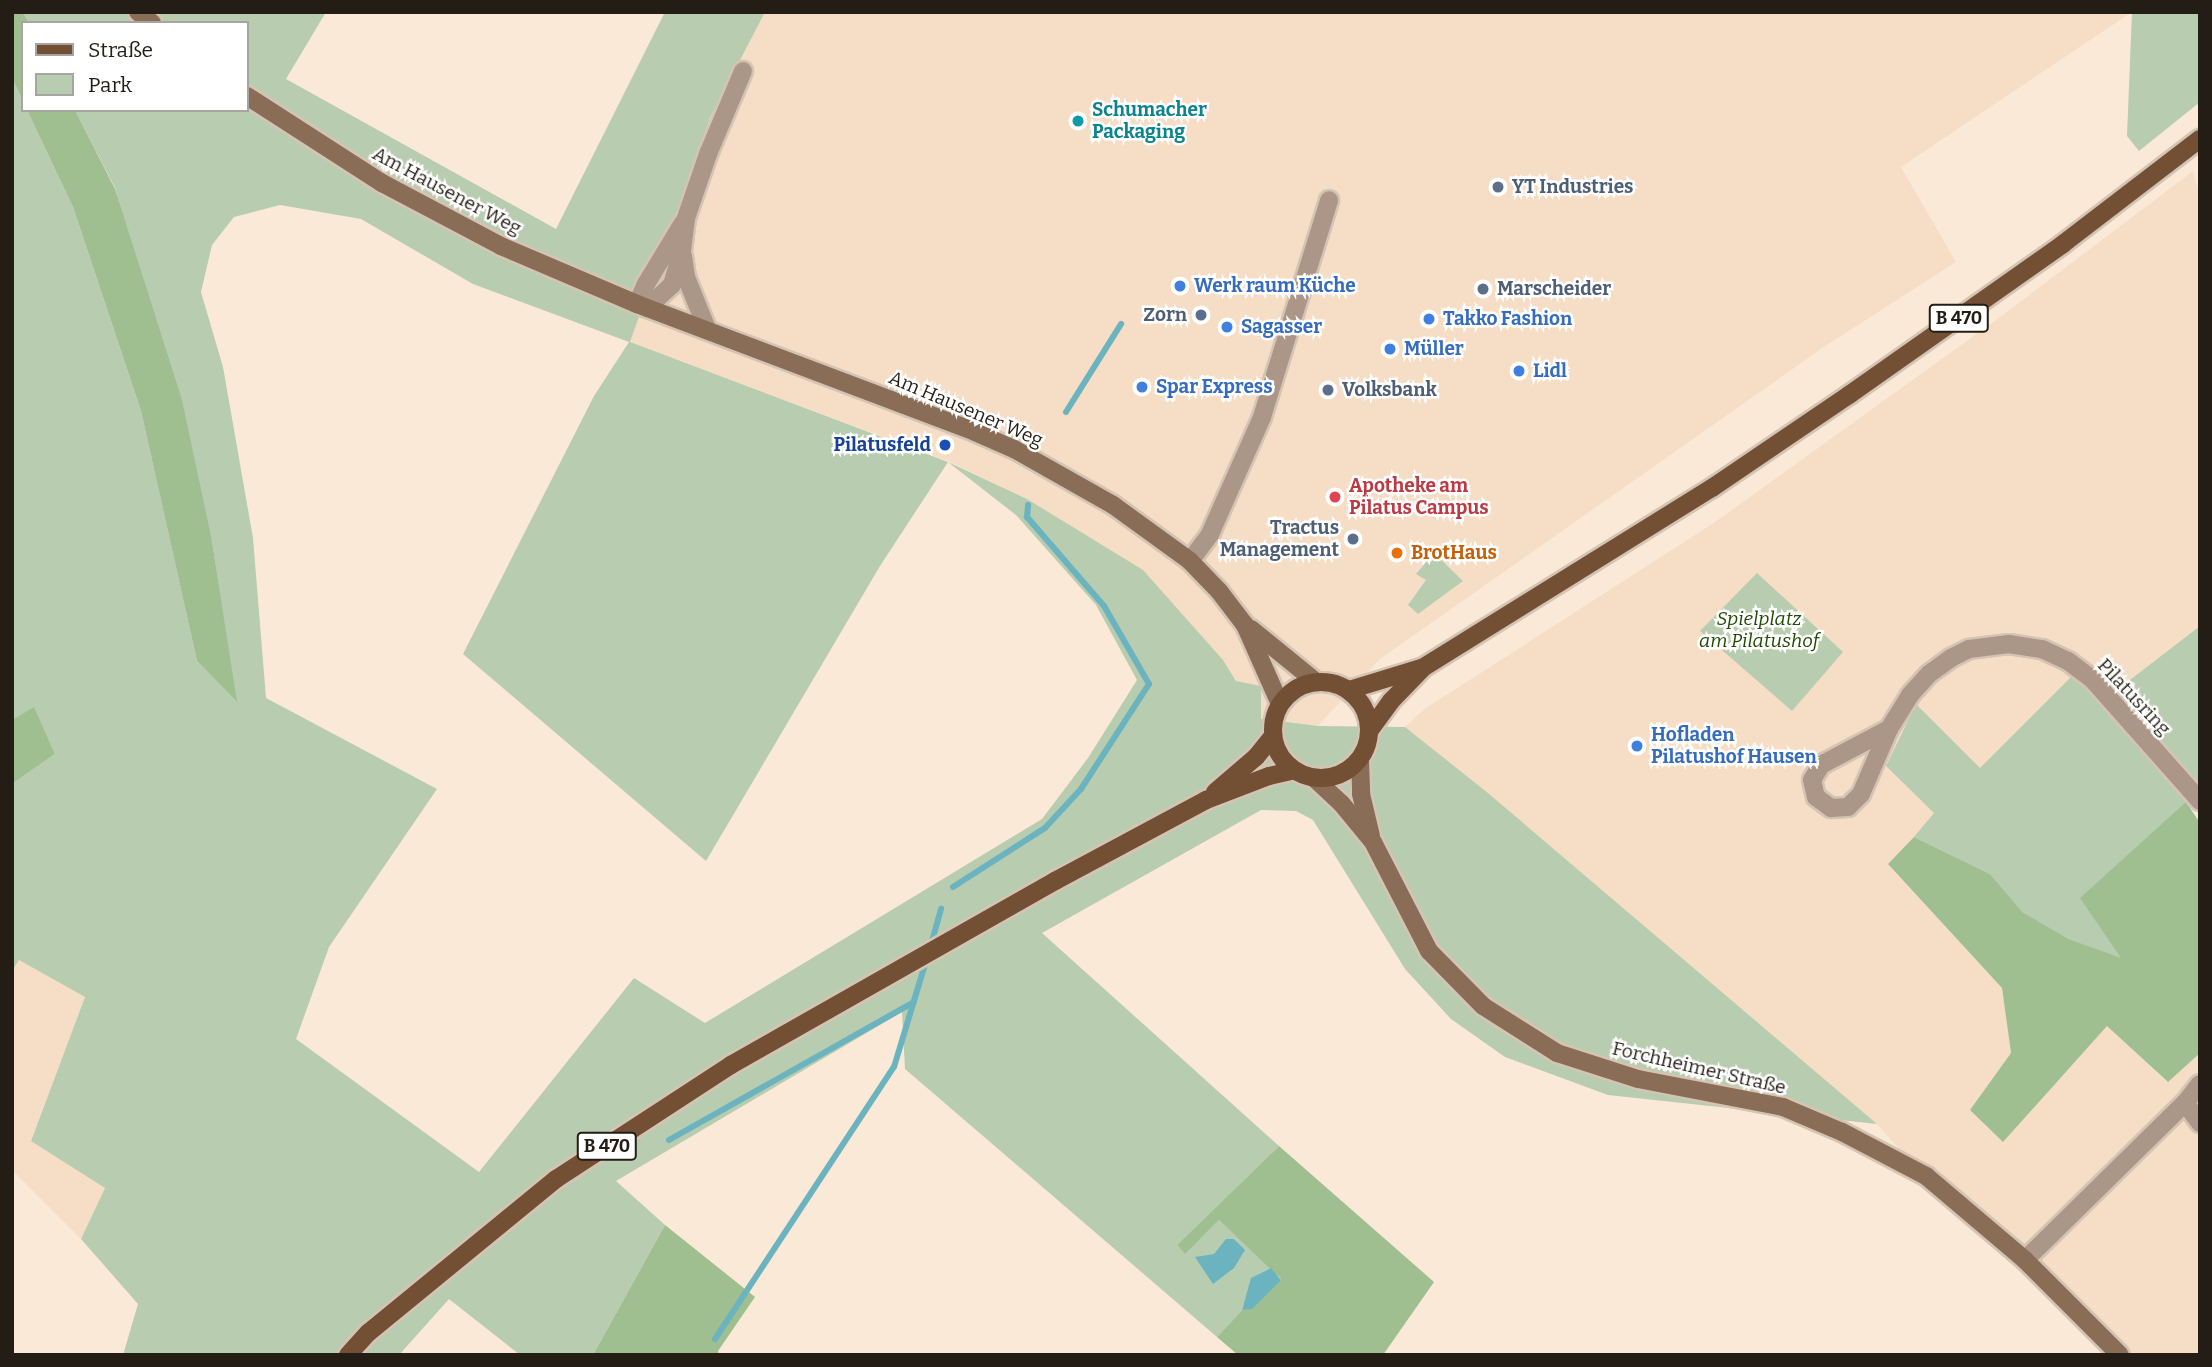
<!DOCTYPE html>
<meta charset="utf-8">
<style>
body{margin:0}
#map{position:relative;width:2212px;height:1367px;overflow:hidden;background:#fbe9d7;font-family:Bitter,serif}
div>[style]{position:absolute}
.built>*{inset:0;background:#f6dec6}
.green>*{inset:0;background:#b8ccaf}
.forest>*{inset:0;background:#9fbf90}
.water>*{inset:0;background:#6bb4bf}
.stream>*{height:6px;margin:-3px;padding:0 3px;transform-origin:3px;border-radius:3px;background:#6bb4bf}
.roads{filter:drop-shadow(2px 0 #d4c4b4) drop-shadow(-2px 0 #d4c4b4) drop-shadow(0 2px #d4c4b4) drop-shadow(0 -2px #d4c4b4)}
.street>*{height:18px;margin:-9px;padding:0 9px;transform-origin:9px;border-radius:9px;background:#ab9687}
.secondary>*{height:18px;margin:-9px;padding:0 9px;transform-origin:9px;border-radius:9px;background:#8a6d56}
.primary>*{height:18px;margin:-9px;padding:0 9px;transform-origin:9px;border-radius:9px;background:#734f33}
.primary>.ring{margin:-9px;padding:0;box-sizing:content-box;background:none;border:18px solid #734f33;border-radius:50%}
.dots>*{width:19px;height:19px;translate:-50% -50%;box-sizing:border-box;border:4px solid #fff;border-radius:50%}
span{translate:-50% -50%;white-space:nowrap;text-align:center;line-height:1.15;-webkit-text-stroke:5px #fff;paint-order:stroke}
.shield-label span{padding:2px 5px;background:#fff;border:2px solid;border-radius:5px;-webkit-text-stroke-width:0}
.shield-label{font-size:18px;color:#231d16;font-weight:700}
.culture-label{font-size:19px;color:#0d838f;font-weight:700}
.left{translate:0 -50%;text-align:left}
.service-label{font-size:19px;color:#4e5e75;font-weight:700}
.right{translate:-100% -50%;text-align:right}
.street-label{font-size:19px;color:#231d16}
.shop-label{font-size:19px;color:#366cbe;font-weight:700}
.transit-label{font-size:19px;color:#164399;font-weight:700}
.health-label{font-size:19px;color:#be3a42;font-weight:700}
.food-label{font-size:19px;color:#c56008;font-weight:700}
.park-label{font-size:19px;color:#224903;font-style:italic}
.frame{position:absolute;inset:0;border:14px solid #231d16;pointer-events:none}
.legend{position:absolute;left:21px;top:21px;width:228px;height:91px;box-sizing:border-box;background:#fff;border:2px solid #a7a5a2;margin:0;padding:9px 12px;list-style:none;font-size:21px;color:#231d16}
.legend li{display:flex;align-items:center;gap:14px;height:35px}
.legend b{width:35px;border:2px solid #a7a5a2}
</style>
<div id="map">
<div class="built">
<div style="clip-path:polygon(765px 12px,2132px 12px,1901px 167px,1956px 262px,1824px 347px,1380px 659px,1318px 726px,1261px 719px,1223px 660px,1027px 499px,948px 461px,629px 342px,710px 118px)"></div>
<div style="clip-path:polygon(2193px 171px,2200px 196px,2200px 626px,2100px 702px,2076px 672px,1888px 864px,2002px 988px,2011px 1053px,1970px 1110px,2004px 1141px,2107px 1025px,2167px 1082px,2200px 1053px,2200px 1355px,2115px 1355px,1925px 1178px,1877px 1124px,1488px 793px,1405px 727px,1423px 710px,1715px 522px,2000px 317px)"></div>
<div style="clip-path:polygon(19px 960px,85px 997px,31px 1140px,105px 1188px,81px 1239px,12px 1170px,12px 971px)"></div>
</div>
<div class="green">
<div style="clip-path:polygon(evenodd,23px 12px,326px 12px,286px 79px,556px 229px,665px 12px,765px 12px,710px 118px,630px 342px,948px 462px,1027px 499px,1143px 570px,1223px 660px,1236px 681px,1261px 686px,1261px 719px,1319px 726px,1405px 727px,1488px 793px,1877px 1124px,1608px 1095px,1505px 1057px,1451px 1019px,1405px 969px,1313px 820px,1296px 811px,1261px 810px,1042px 933px,1279px 1146px,1177px 1245px,1185px 1253px,1219px 1220px,1271px 1268px,1252px 1278px,1242px 1310px,1217px 1337px,905px 1069px,902px 1012px,616px 1181px,665px 1225px,593px 1355px,520px 1355px,449px 1299px,399px 1355px,123px 1355px,138px 1304px,81px 1239px,105px 1188px,31px 1141px,85px 997px,19px 960px,12px 971px,12px 784px,55px 754px,34px 708px,12px 720px,12px 78px,23px 101px,23px 110px,27px 110px,73px 207px,141px 411px,197px 661px,236px 701px,212px 541px,115px 188px,75px 110px,247px 110px,247px 23px,29px 23px,23px 12px,280px 205px,361px 219px,473px 284px,629px 342px,594px 396px,463px 654px,706px 861px,880px 566px,948px 462px,1016px 515px,1096px 605px,1137px 680px,1088px 758px,1042px 819px,705px 1023px,634px 978px,479px 1172px,296px 1039px,329px 947px,437px 789px,266px 698px,253px 538px,223px 367px,201px 292px,212px 245px,234px 217px,280px 205px)"></div>
<div style="clip-path:polygon(2132px 12px,2200px 12px,2200px 102px,2139px 151px,2127px 136px)"></div>
<div style="clip-path:polygon(1434px 553px,1463px 581px,1418px 614px,1408px 605px,1426px 580px,1416px 574px)"></div>
<div style="clip-path:polygon(1757px 573px,1843px 652px,1792px 711px,1700px 631px)"></div>
<div style="clip-path:polygon(2200px 626px,2200px 792px,2186px 802px,2122px 959px,2069px 939px,2021px 912px,1990px 874px,1914px 837px,1934px 813px,1886px 766px,1916px 704px,1980px 768px,2076px 672px,2101px 702px)"></div>
</div>
<div class="forest">
<div style="clip-path:polygon(12px 12px,23px 12px,29px 23px,23px 23px,23px 101px,12px 78px)"></div>
<div style="clip-path:polygon(27px 110px,75px 110px,115px 189px,182px 400px,212px 541px,237px 702px,197px 661px,141px 411px,73px 207px)"></div>
<div style="clip-path:polygon(34px 707px,55px 754px,12px 784px,12px 720px)"></div>
<div style="clip-path:polygon(2186px 802px,2200px 823px,2200px 1053px,2168px 1082px,2107px 1026px,2003px 1142px,1970px 1110px,2011px 1053px,2002px 988px,1888px 864px,1914px 837px,1990px 874px,2022px 912px,2069px 939px,2121px 958px,2080px 898px)"></div>
<div style="clip-path:polygon(1279px 1146px,1434px 1282px,1383px 1355px,1238px 1355px,1217px 1337px,1242px 1310px,1252px 1308px,1281px 1279px,1219px 1220px,1185px 1254px,1177px 1245px)"></div>
<div style="clip-path:polygon(665px 1225px,755px 1297px,718px 1351px,719px 1355px,593px 1355px)"></div>
</div>
<div class="water">
<div style="clip-path:polygon(1226px 1239px,1234px 1239px,1245px 1250px,1234px 1268px,1213px 1284px,1195px 1257px,1214px 1254px)"></div>
<div style="clip-path:polygon(1271px 1268px,1281px 1280px,1252px 1309px,1242px 1310px,1251px 1278px)"></div>
</div>
<div class="stream">
<div style="left:1066px;top:412px;width:104px;rotate:-58deg"></div>
<div style="left:953px;top:887px;width:109px;rotate:-32.7deg"></div>
<div style="left:1045px;top:828px;width:53px;rotate:-47.3deg"></div>
<div style="left:1081px;top:789px;width:125px;rotate:-57.1deg"></div>
<div style="left:1149px;top:684px;width:90px;rotate:-120deg"></div>
<div style="left:1104px;top:606px;width:118px;rotate:-130.9deg"></div>
<div style="left:1027px;top:517px;width:12px;rotate:-85deg"></div>
<div style="left:930px;top:948px;width:41px;rotate:-74.2deg"></div>
<div style="left:669px;top:1140px;width:281px;rotate:-29.4deg"></div>
<div style="left:715px;top:1339px;width:326px;rotate:-56.7deg"></div>
<div style="left:894px;top:1067px;width:114px;rotate:-73.2deg"></div>
</div>
<div class="roads">
<div class="street">
<div style="left:683px;top:256px;width:21px;rotate:82deg"></div>
<div style="left:686px;top:277px;width:56px;rotate:68deg"></div>
<div style="left:637px;top:304px;width:22px;rotate:-66deg"></div>
<div style="left:646px;top:284px;width:71px;rotate:-58.8deg"></div>
<div style="left:647px;top:308px;width:34px;rotate:-43deg"></div>
<div style="left:672px;top:285px;width:35px;rotate:-74deg"></div>
<div style="left:682px;top:251px;width:33px;rotate:-83deg"></div>
<div style="left:686px;top:218px;width:68px;rotate:-71deg"></div>
<div style="left:708px;top:154px;width:90px;rotate:-67.1deg"></div>
<div style="left:1190px;top:561px;width:34px;rotate:-53deg"></div>
<div style="left:1210px;top:534px;width:128px;rotate:-66deg"></div>
<div style="left:1262px;top:417px;width:227px;rotate:-72.8deg"></div>
<div style="left:1889px;top:729px;width:77px;rotate:152.1deg"></div>
<div style="left:1821px;top:765px;width:17px;rotate:121deg"></div>
<div style="left:1812px;top:780px;width:17px;rotate:77deg"></div>
<div style="left:1816px;top:797px;width:19px;rotate:36deg"></div>
<div style="left:1831px;top:808px;width:17px;rotate:-3deg"></div>
<div style="left:1848px;top:807px;width:18px;rotate:-45deg"></div>
<div style="left:1861px;top:794px;width:71px;rotate:-66.7deg"></div>
<div style="left:1889px;top:729px;width:40px;rotate:-58deg"></div>
<div style="left:1910px;top:695px;width:28px;rotate:-48deg"></div>
<div style="left:1929px;top:674px;width:27px;rotate:-36deg"></div>
<div style="left:1951px;top:658px;width:20px;rotate:-27deg"></div>
<div style="left:1969px;top:649px;width:40px;rotate:-7.1deg"></div>
<div style="left:2009px;top:644px;width:33px;rotate:9deg"></div>
<div style="left:2042px;top:649px;width:29px;rotate:25deg"></div>
<div style="left:2068px;top:661px;width:30px;rotate:37deg"></div>
<div style="left:2092px;top:679px;width:163px;rotate:48.5deg"></div>
<div style="left:2185px;top:1103px;width:25px;rotate:53deg"></div>
<div style="left:2025px;top:1260px;width:224px;rotate:-44.5deg"></div>
<div style="left:2185px;top:1103px;width:24px;rotate:-52deg"></div>
</div>
<div class="secondary">
<div style="left:138px;top:12px;width:18px;rotate:38deg"></div>
<div style="left:247px;top:96px;width:161px;rotate:32.8deg"></div>
<div style="left:382px;top:183px;width:135px;rotate:27.9deg"></div>
<div style="left:501px;top:246px;width:148px;rotate:23.1deg"></div>
<div style="left:637px;top:304px;width:361px;rotate:20.7deg"></div>
<div style="left:975px;top:432px;width:43px;rotate:23.6deg"></div>
<div style="left:1014px;top:449px;width:114px;rotate:29.5deg"></div>
<div style="left:1113px;top:505px;width:95px;rotate:36deg"></div>
<div style="left:1190px;top:561px;width:42px;rotate:46deg"></div>
<div style="left:1219px;top:591px;width:43px;rotate:52.6deg"></div>
<div style="left:1245px;top:625px;width:86px;rotate:66.1deg"></div>
<div style="left:1251px;top:629px;width:84px;rotate:39.2deg"></div>
<div style="left:1360px;top:760px;width:34px;rotate:88deg"></div>
<div style="left:1361px;top:794px;width:43px;rotate:76.6deg"></div>
<div style="left:1314px;top:778px;width:37px;rotate:43deg"></div>
<div style="left:1341px;top:803px;width:50px;rotate:50.6deg"></div>
<div style="left:1373px;top:842px;width:123px;rotate:62.8deg"></div>
<div style="left:1429px;top:951px;width:77px;rotate:45.5deg"></div>
<div style="left:1483px;top:1006px;width:88px;rotate:32.4deg"></div>
<div style="left:1557px;top:1053px;width:85px;rotate:17.8deg"></div>
<div style="left:1638px;top:1079px;width:148px;rotate:10.9deg"></div>
<div style="left:1783px;top:1107px;width:64px;rotate:23deg"></div>
<div style="left:1842px;top:1132px;width:95px;rotate:27.6deg"></div>
<div style="left:1926px;top:1176px;width:130px;rotate:40.3deg"></div>
<div style="left:2025px;top:1260px;width:134px;rotate:45deg"></div>
</div>
<div class="primary">
<div class="ring" style="left:1273px;top:682px;width:78px;height:78px"></div>
<div style="left:1349px;top:690px;width:75px;rotate:-17deg"></div>
<div style="left:1370px;top:730px;width:36px;rotate:-54deg"></div>
<div style="left:1391px;top:701px;width:47px;rotate:-45.9deg"></div>
<div style="left:1424px;top:667px;width:339px;rotate:-31.9deg"></div>
<div style="left:1712px;top:488px;width:166px;rotate:-34.2deg"></div>
<div style="left:1849px;top:395px;width:262px;rotate:-35.2deg"></div>
<div style="left:2063px;top:244px;width:173px;rotate:-37.5deg"></div>
<div style="left:1215px;top:792px;width:54px;rotate:-40.5deg"></div>
<div style="left:1256px;top:757px;width:27px;rotate:-51deg"></div>
<div style="left:348px;top:1355px;width:30px;rotate:-48deg"></div>
<div style="left:368px;top:1333px;width:243px;rotate:-39.3deg"></div>
<div style="left:556px;top:1179px;width:209px;rotate:-33.1deg"></div>
<div style="left:731px;top:1065px;width:373px;rotate:-29.6deg"></div>
<div style="left:1055px;top:881px;width:171px;rotate:-28.2deg"></div>
<div style="left:1206px;top:800px;width:67px;rotate:-20.9deg"></div>
<div style="left:1269px;top:776px;width:26px;rotate:-13deg"></div>
</div>
</div>
<div class="dots">
<div style="left:1078px;top:121px;background:#0f9aa8"></div>
<div style="left:1498px;top:187px;background:#5c6f8a"></div>
<div style="left:1180px;top:286px;background:#3f7fe0"></div>
<div style="left:1483px;top:289px;background:#5c6f8a"></div>
<div style="left:1201px;top:315px;background:#5c6f8a"></div>
<div style="left:1429px;top:319px;background:#3f7fe0"></div>
<div style="left:1227px;top:327px;background:#3f7fe0"></div>
<div style="left:1390px;top:349px;background:#3f7fe0"></div>
<div style="left:1519px;top:371px;background:#3f7fe0"></div>
<div style="left:1142px;top:387px;background:#3f7fe0"></div>
<div style="left:1328px;top:390px;background:#5c6f8a"></div>
<div style="left:945px;top:445px;background:#1a4fb4"></div>
<div style="left:1335px;top:497px;background:#e0444e"></div>
<div style="left:1353px;top:539px;background:#5c6f8a"></div>
<div style="left:1397px;top:553px;background:#e8710a"></div>
<div style="left:1637px;top:746px;background:#3f7fe0"></div>
</div>
<div class="shield-label">
<span style="left:1959px;top:318px">B 470</span>
<span style="left:607px;top:1146px">B 470</span>
</div>
<div class="culture-label">
<span class="left" style="left:1092px;top:121px">Schumacher<br>Packaging</span>
</div>
<div class="service-label">
<span class="left" style="left:1512px;top:187px">YT Industries</span>
<span class="left" style="left:1497px;top:289px">Marscheider</span>
<span class="right" style="left:1187px;top:315px">Zorn</span>
<span class="left" style="left:1342px;top:390px">Volksbank</span>
<span class="right" style="left:1339px;top:539px">Tractus<br>Management</span>
</div>
<div class="street-label">
<span style="left:447px;top:191px;rotate:28deg">Am Hausener Weg</span>
<span style="left:966px;top:409px;rotate:23deg">Am Hausener Weg</span>
<span style="left:2134px;top:697px;rotate:47deg">Pilatusring</span>
<span style="left:1699px;top:1068px;rotate:13deg">Forchheimer Straße</span>
</div>
<div class="shop-label">
<span class="left" style="left:1194px;top:286px">Werk raum Küche</span>
<span class="left" style="left:1443px;top:319px">Takko Fashion</span>
<span class="left" style="left:1241px;top:327px">Sagasser</span>
<span class="left" style="left:1404px;top:349px">Müller</span>
<span class="left" style="left:1533px;top:371px">Lidl</span>
<span class="left" style="left:1156px;top:387px">Spar Express</span>
<span class="left" style="left:1651px;top:746px">Hofladen<br>Pilatushof Hausen</span>
</div>
<div class="transit-label">
<span class="right" style="left:931px;top:445px">Pilatusfeld</span>
</div>
<div class="health-label">
<span class="left" style="left:1349px;top:497px">Apotheke am<br>Pilatus Campus</span>
</div>
<div class="food-label">
<span class="left" style="left:1411px;top:553px">BrotHaus</span>
</div>
<div class="park-label">
<span style="left:1759px;top:630px">Spielplatz<br>am Pilatushof</span>
</div>
<div class="frame"></div>
<ul class="legend">
<li><b style="height:9px;background:#734f33"></b>Straße</li>
<li><b style="height:19px;background:#b8ccaf"></b>Park</li>
</ul>
</div>
